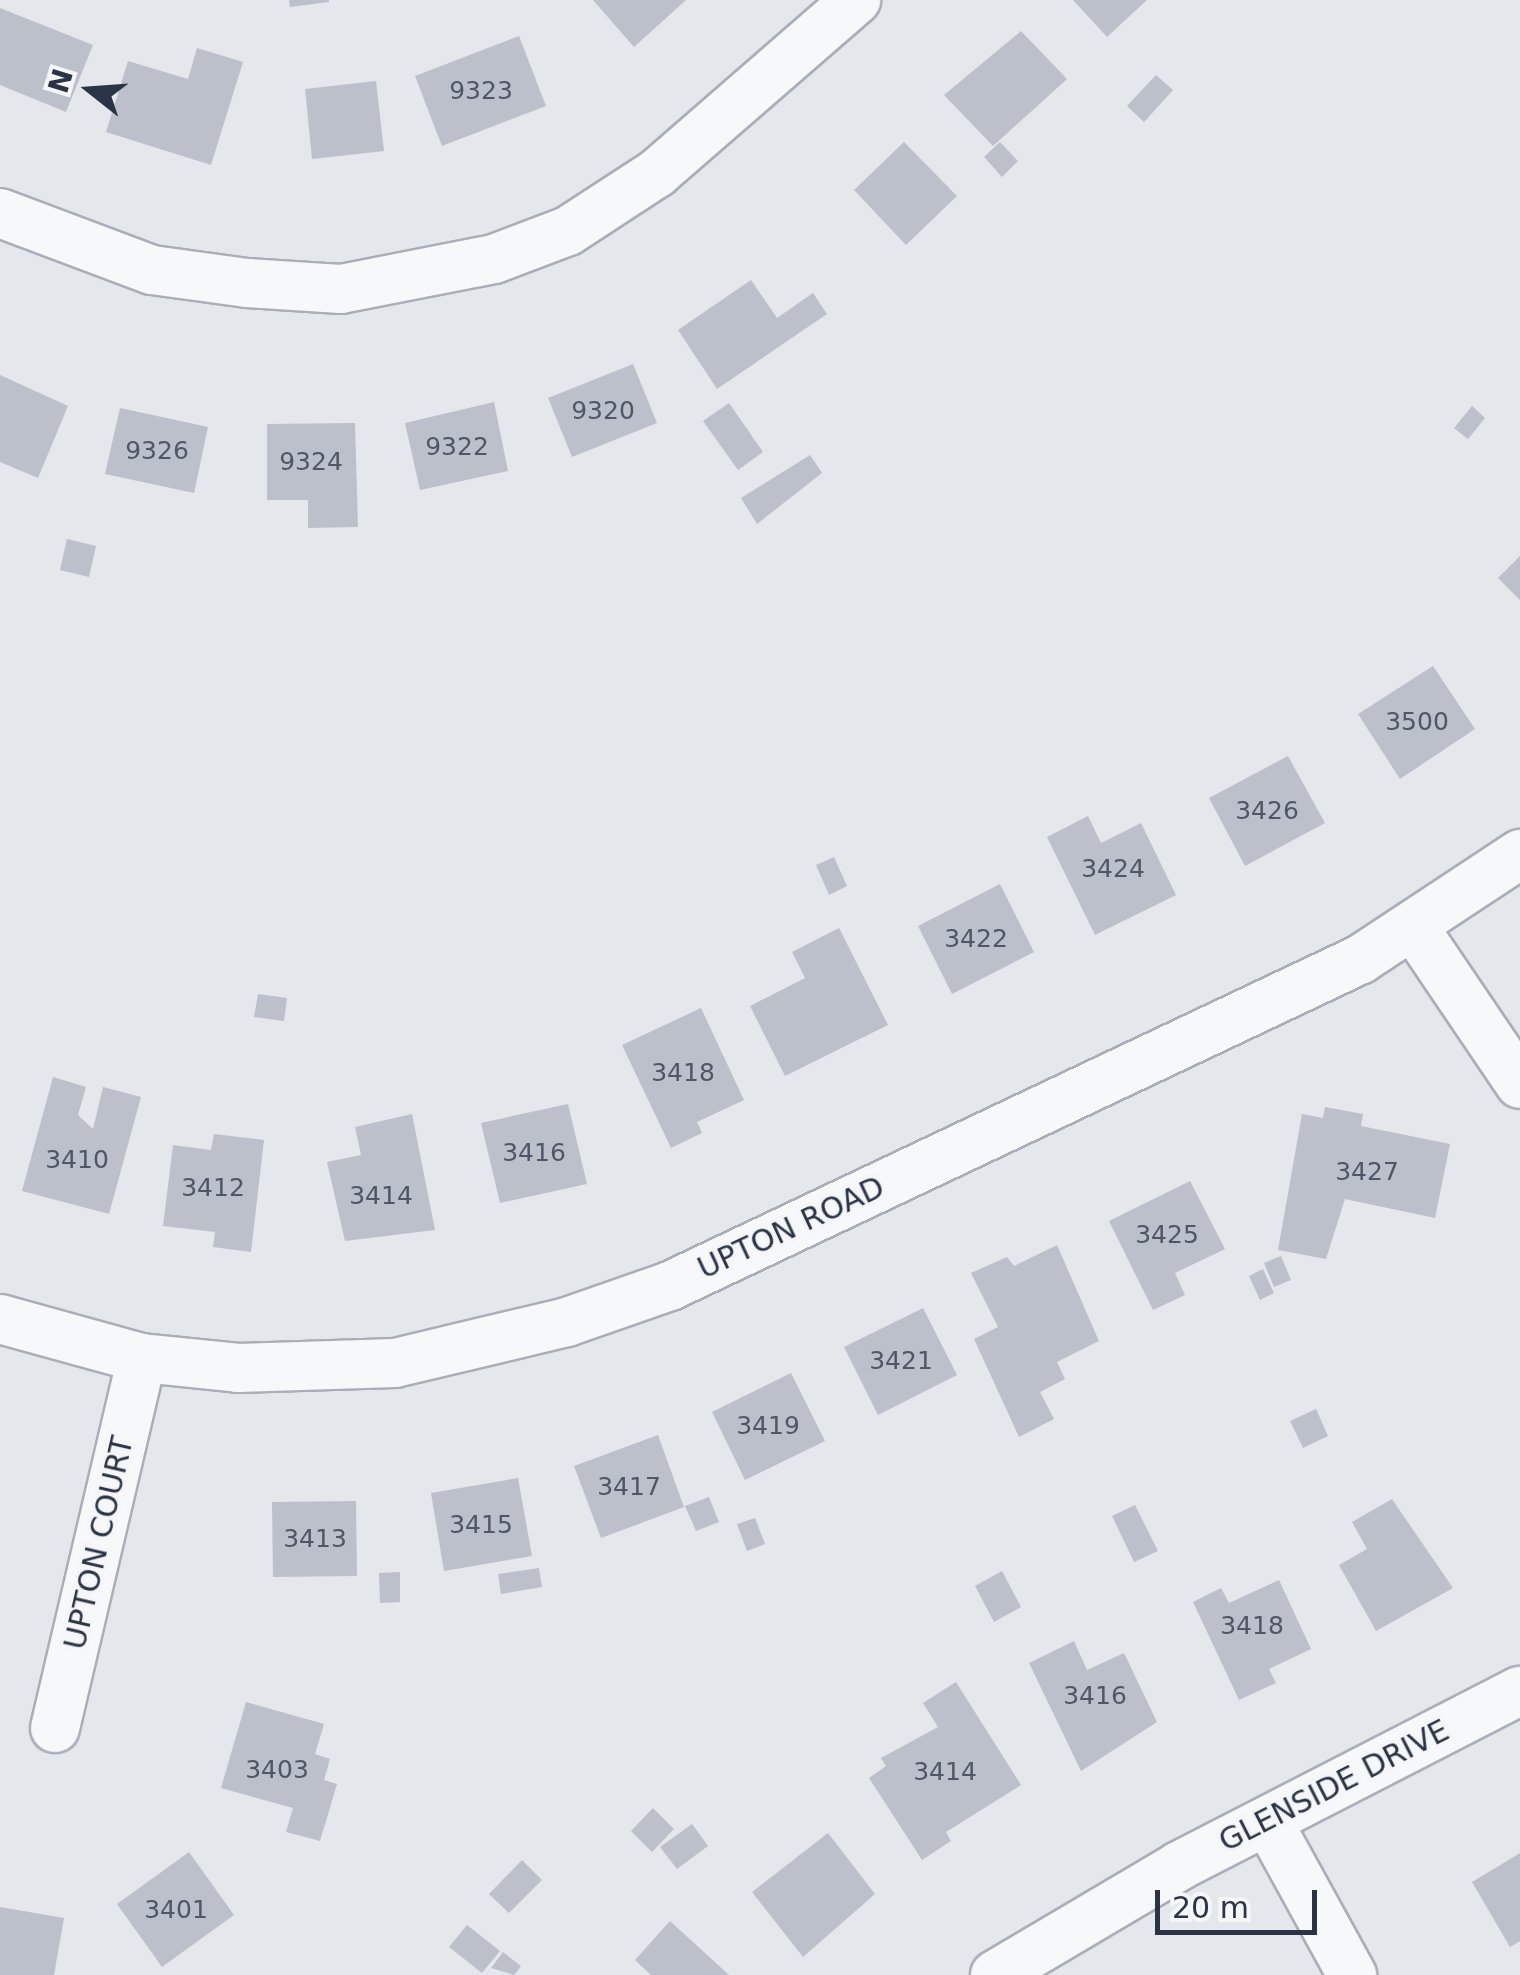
<!DOCTYPE html>
<style>
body{margin:0}
#map{position:relative;width:1520px;height:1975px;overflow:hidden;background:#e4e7ec;font-family:"DejaVu Sans",sans-serif}
div>[style]{position:absolute}
.building>*{inset:0;background:#bbc0ca}
.roads{filter:drop-shadow(2px 0 #a9aeb7) drop-shadow(-2px 0 #a9aeb7) drop-shadow(0 2px #a9aeb7) drop-shadow(0 -2px #a9aeb7)}
.minor>*{height:48px;margin:-24px;padding:0 24px;transform-origin:24px;border-radius:24px;background:#f7f8fa}
span{translate:-50% -50%;white-space:nowrap;text-align:center;line-height:1.15;-webkit-text-stroke:8px #f4f6f9;paint-order:stroke}
.number-label{font-size:25px;color:#4f5766}
.number-label span{-webkit-text-stroke-width:0}
.street-label{font-size:30px;color:#2b3445}
.north{position:absolute;left:40px;top:40px;width:100px;height:100px;-webkit-text-stroke:8px #f4f6f9;paint-order:stroke;rotate:287deg;font-size:28px;font-weight:700;line-height:40px;text-align:center;color:#2b3445}
.north::after{content:'';display:block;margin:auto;width:35px;height:45px;background:#2b3445;clip-path:polygon(50% 0,100% 100%,50% 72%,0 100%)}
.scale{position:absolute;left:1155px;top:1890px;width:162px;height:45px;box-sizing:border-box;border:5px solid #2b3445;border-top:0;padding-left:12px;font-size:30px;line-height:35px;white-space:nowrap;color:#2b3445;-webkit-text-stroke:8px #f4f6f9;paint-order:stroke}
</style>
<div id="map">
<div class="building">
<div style="clip-path:polygon(289px 0,329px 0,329px 2px,290px 7px)"></div>
<div style="clip-path:polygon(593px 0,686px 0,634px 47px)"></div>
<div style="clip-path:polygon(1073px 0,1147px 0,1107px 37px)"></div>
<div style="clip-path:polygon(0 8px,93px 45px,66px 112px,0 85px)"></div>
<div style="clip-path:polygon(1021px 31px,1067px 79px,993px 146px,944px 95px)"></div>
<div style="clip-path:polygon(519px 36px,546px 106px,442px 146px,415px 76px)"></div>
<div style="clip-path:polygon(197px 48px,243px 62px,211px 165px,106px 132px,128px 61px,188px 79px)"></div>
<div style="clip-path:polygon(1156px 75px,1173px 90px,1144px 122px,1127px 106px)"></div>
<div style="clip-path:polygon(376px 81px,384px 151px,312px 159px,305px 89px)"></div>
<div style="clip-path:polygon(904px 142px,957px 196px,906px 245px,854px 190px)"></div>
<div style="clip-path:polygon(1000px 142px,1018px 161px,1002px 177px,984px 157px)"></div>
<div style="clip-path:polygon(751px 280px,777px 318px,813px 293px,827px 314px,717px 389px,678px 330px)"></div>
<div style="clip-path:polygon(633px 364px,657px 423px,572px 457px,548px 398px)"></div>
<div style="clip-path:polygon(0 375px,68px 406px,38px 478px,0 462px)"></div>
<div style="clip-path:polygon(494px 402px,508px 471px,420px 490px,405px 423px)"></div>
<div style="clip-path:polygon(729px 403px,763px 452px,738px 470px,703px 421px)"></div>
<div style="clip-path:polygon(1472px 406px,1485px 418px,1468px 439px,1454px 428px)"></div>
<div style="clip-path:polygon(120px 408px,208px 427px,194px 493px,105px 474px)"></div>
<div style="clip-path:polygon(355px 423px,358px 527px,308px 528px,308px 500px,267px 500px,267px 424px)"></div>
<div style="clip-path:polygon(810px 455px,822px 473px,757px 524px,741px 498px)"></div>
<div style="clip-path:polygon(67px 539px,96px 546px,89px 577px,60px 570px)"></div>
<div style="clip-path:polygon(1520px 556px,1520px 600px,1498px 578px)"></div>
<div style="clip-path:polygon(1433px 666px,1475px 729px,1400px 779px,1358px 714px)"></div>
<div style="clip-path:polygon(1288px 756px,1325px 823px,1245px 866px,1209px 798px)"></div>
<div style="clip-path:polygon(1088px 816px,1101px 843px,1141px 823px,1176px 895px,1095px 935px,1047px 837px)"></div>
<div style="clip-path:polygon(834px 857px,847px 886px,829px 895px,816px 865px)"></div>
<div style="clip-path:polygon(1000px 884px,1034px 952px,952px 994px,918px 926px)"></div>
<div style="clip-path:polygon(839px 928px,888px 1025px,785px 1076px,750px 1006px,805px 978px,792px 952px)"></div>
<div style="clip-path:polygon(258px 994px,287px 998px,284px 1021px,254px 1017px)"></div>
<div style="clip-path:polygon(701px 1008px,744px 1100px,697px 1122px,702px 1133px,671px 1148px,622px 1045px)"></div>
<div style="clip-path:polygon(53px 1077px,86px 1087px,78px 1115px,93px 1129px,103px 1087px,141px 1097px,109px 1214px,22px 1191px)"></div>
<div style="clip-path:polygon(568px 1104px,587px 1184px,500px 1203px,481px 1123px)"></div>
<div style="clip-path:polygon(1325px 1107px,1363px 1114px,1361px 1126px,1450px 1144px,1435px 1218px,1345px 1199px,1326px 1259px,1278px 1250px,1302px 1114px,1323px 1118px)"></div>
<div style="clip-path:polygon(412px 1114px,435px 1230px,345px 1241px,327px 1162px,361px 1155px,355px 1127px)"></div>
<div style="clip-path:polygon(214px 1134px,264px 1140px,251px 1252px,213px 1247px,215px 1232px,163px 1226px,173px 1145px,211px 1150px)"></div>
<div style="clip-path:polygon(1190px 1181px,1225px 1249px,1175px 1273px,1185px 1295px,1153px 1310px,1109px 1221px)"></div>
<div style="clip-path:polygon(1057px 1245px,1099px 1341px,1057px 1362px,1065px 1379px,1040px 1392px,1054px 1419px,1019px 1437px,974px 1339px,998px 1327px,971px 1273px,1007px 1257px,1014px 1266px)"></div>
<div style="clip-path:polygon(1281px 1256px,1291px 1280px,1274px 1287px,1264px 1263px)"></div>
<div style="clip-path:polygon(1263px 1269px,1274px 1293px,1260px 1300px,1249px 1276px)"></div>
<div style="clip-path:polygon(923px 1308px,957px 1375px,878px 1415px,844px 1347px)"></div>
<div style="clip-path:polygon(791px 1373px,825px 1441px,745px 1480px,712px 1412px)"></div>
<div style="clip-path:polygon(1316px 1409px,1328px 1436px,1303px 1448px,1290px 1421px)"></div>
<div style="clip-path:polygon(658px 1435px,684px 1507px,601px 1538px,574px 1466px)"></div>
<div style="clip-path:polygon(518px 1478px,532px 1556px,444px 1571px,431px 1493px)"></div>
<div style="clip-path:polygon(709px 1497px,719px 1522px,696px 1531px,685px 1506px)"></div>
<div style="clip-path:polygon(1392px 1499px,1453px 1588px,1376px 1631px,1339px 1565px,1367px 1549px,1352px 1522px)"></div>
<div style="clip-path:polygon(356px 1501px,357px 1576px,273px 1577px,272px 1502px)"></div>
<div style="clip-path:polygon(1135px 1505px,1158px 1551px,1134px 1562px,1112px 1516px)"></div>
<div style="clip-path:polygon(755px 1518px,765px 1544px,747px 1551px,737px 1524px)"></div>
<div style="clip-path:polygon(539px 1568px,542px 1587px,501px 1594px,498px 1574px)"></div>
<div style="clip-path:polygon(1002px 1571px,1021px 1607px,994px 1622px,975px 1586px)"></div>
<div style="clip-path:polygon(400px 1572px,400px 1602px,380px 1603px,379px 1573px)"></div>
<div style="clip-path:polygon(1279px 1580px,1311px 1649px,1269px 1669px,1276px 1683px,1239px 1700px,1193px 1602px,1221px 1588px,1229px 1603px)"></div>
<div style="clip-path:polygon(1074px 1641px,1087px 1670px,1124px 1653px,1157px 1722px,1081px 1771px,1029px 1663px)"></div>
<div style="clip-path:polygon(956px 1682px,1021px 1785px,946px 1832px,951px 1841px,922px 1860px,869px 1778px,886px 1766px,881px 1758px,938px 1727px,923px 1703px)"></div>
<div style="clip-path:polygon(246px 1702px,324px 1724px,315px 1754px,330px 1759px,324px 1780px,337px 1784px,320px 1841px,286px 1832px,293px 1808px,221px 1788px)"></div>
<div style="clip-path:polygon(653px 1808px,674px 1829px,652px 1852px,631px 1831px)"></div>
<div style="clip-path:polygon(692px 1824px,708px 1846px,677px 1869px,660px 1847px)"></div>
<div style="clip-path:polygon(828px 1833px,875px 1894px,803px 1957px,752px 1892px)"></div>
<div style="clip-path:polygon(189px 1852px,234px 1915px,162px 1967px,117px 1904px)"></div>
<div style="clip-path:polygon(1520px 1853px,1520px 1941px,1510px 1947px,1472px 1882px)"></div>
<div style="clip-path:polygon(522px 1860px,542px 1880px,509px 1913px,489px 1894px)"></div>
<div style="clip-path:polygon(0 1907px,64px 1918px,54px 1975px,0 1975px)"></div>
<div style="clip-path:polygon(670px 1921px,729px 1975px,651px 1975px,635px 1960px)"></div>
<div style="clip-path:polygon(467px 1925px,500px 1951px,482px 1973px,449px 1947px)"></div>
<div style="clip-path:polygon(503px 1952px,521px 1966px,514px 1975px,491px 1968px)"></div>
</div>
<div class="roads">
<div class="minor">
<div style="left:0;top:213px;width:162px;rotate:20.6deg"></div>
<div style="left:152px;top:270px;width:96px;rotate:7.8deg"></div>
<div style="left:247px;top:283px;width:94px;rotate:3.7deg"></div>
<div style="left:341px;top:289px;width:156px;rotate:-11.1deg"></div>
<div style="left:494px;top:259px;width:79px;rotate:-20.7deg"></div>
<div style="left:568px;top:231px;width:106px;rotate:-33.1deg"></div>
<div style="left:657px;top:173px;width:264px;rotate:-41deg"></div>
<div style="left:1415px;top:929px;width:187px;rotate:55.9deg"></div>
<div style="left:0;top:1319px;width:147px;rotate:15.4deg"></div>
<div style="left:142px;top:1358px;width:97px;rotate:5.9deg"></div>
<div style="left:238px;top:1368px;width:157px;rotate:-1.8deg"></div>
<div style="left:395px;top:1363px;width:177px;rotate:-13.4deg"></div>
<div style="left:567px;top:1322px;width:109px;rotate:-19.3deg"></div>
<div style="left:670px;top:1286px;width:764px;rotate:-25.32deg"></div>
<div style="left:1361px;top:959px;width:191px;rotate:-33.4deg"></div>
<div style="left:55px;top:1728px;width:380px;rotate:-76.8deg"></div>
<div style="left:1268px;top:1822px;width:175px;rotate:61.2deg"></div>
<div style="left:995px;top:1975px;width:214px;rotate:-30.6deg"></div>
<div style="left:1179px;top:1866px;width:383px;rotate:-27.2deg"></div>
</div>
</div>
<div class="number-label">
<span style="left:481px;top:91px">9323</span>
<span style="left:603px;top:411px">9320</span>
<span style="left:457px;top:447px">9322</span>
<span style="left:157px;top:451px">9326</span>
<span style="left:311px;top:462px">9324</span>
<span style="left:1417px;top:722px">3500</span>
<span style="left:1267px;top:811px">3426</span>
<span style="left:1113px;top:869px">3424</span>
<span style="left:976px;top:939px">3422</span>
<span style="left:683px;top:1073px">3418</span>
<span style="left:534px;top:1153px">3416</span>
<span style="left:77px;top:1160px">3410</span>
<span style="left:1367px;top:1172px">3427</span>
<span style="left:213px;top:1188px">3412</span>
<span style="left:381px;top:1196px">3414</span>
<span style="left:1167px;top:1235px">3425</span>
<span style="left:901px;top:1361px">3421</span>
<span style="left:768px;top:1426px">3419</span>
<span style="left:629px;top:1487px">3417</span>
<span style="left:481px;top:1525px">3415</span>
<span style="left:315px;top:1539px">3413</span>
<span style="left:1252px;top:1626px">3418</span>
<span style="left:1095px;top:1696px">3416</span>
<span style="left:277px;top:1770px">3403</span>
<span style="left:945px;top:1772px">3414</span>
<span style="left:176px;top:1910px">3401</span>
</div>
<div class="street-label">
<span style="left:791px;top:1228px;rotate:-25deg">UPTON ROAD</span>
<span style="left:99px;top:1543px;rotate:-77deg">UPTON COURT</span>
<span style="left:1334px;top:1786px;rotate:-27deg">GLENSIDE DRIVE</span>
</div>
<div class="north">N</div>
<div class="scale">20 m</div>
</div>
